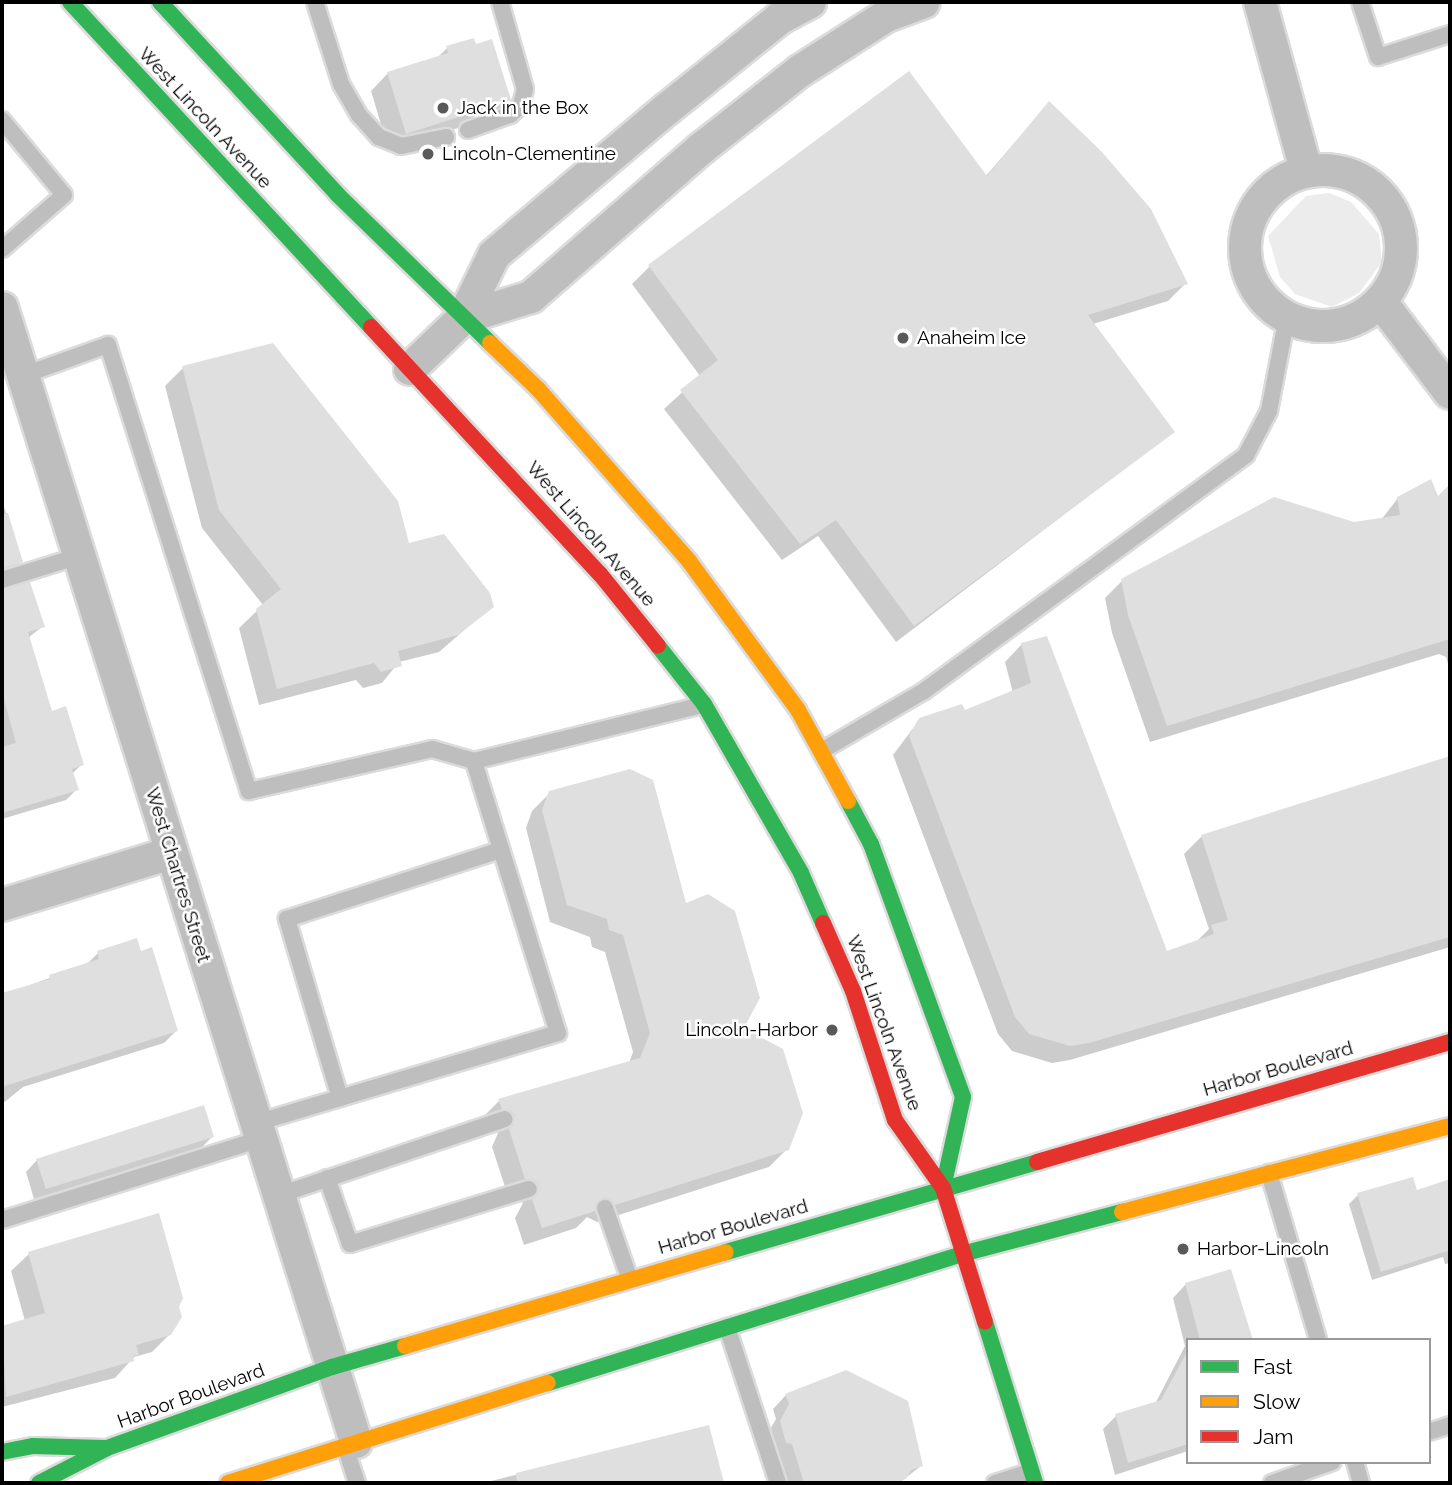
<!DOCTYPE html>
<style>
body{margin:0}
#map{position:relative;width:1452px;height:1485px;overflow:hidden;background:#fff;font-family:Raleway,sans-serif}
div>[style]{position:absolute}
.green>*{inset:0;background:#ececec}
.shadow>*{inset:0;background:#0003}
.building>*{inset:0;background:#dfdfdf}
.roads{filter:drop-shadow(2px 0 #dbdbdb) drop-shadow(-2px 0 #dbdbdb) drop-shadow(0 2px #dbdbdb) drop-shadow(0 -2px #dbdbdb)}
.lane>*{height:16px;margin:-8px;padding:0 8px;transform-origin:8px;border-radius:8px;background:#bebebe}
.street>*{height:32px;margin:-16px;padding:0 16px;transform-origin:16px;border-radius:16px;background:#bebebe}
.street>.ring{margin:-16px;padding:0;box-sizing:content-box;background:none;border:32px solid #bebebe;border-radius:50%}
.fast>*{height:16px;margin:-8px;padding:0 8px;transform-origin:8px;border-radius:8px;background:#30b455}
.slow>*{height:16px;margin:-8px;padding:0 8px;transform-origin:8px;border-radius:8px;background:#ff9f0a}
.jam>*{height:16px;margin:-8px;padding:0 8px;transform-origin:8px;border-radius:8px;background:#e5322d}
.dots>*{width:19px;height:19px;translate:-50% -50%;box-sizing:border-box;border:4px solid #fff;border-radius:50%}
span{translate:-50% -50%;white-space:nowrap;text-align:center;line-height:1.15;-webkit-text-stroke:5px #fff;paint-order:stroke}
.poi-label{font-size:19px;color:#000}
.left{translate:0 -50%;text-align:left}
.right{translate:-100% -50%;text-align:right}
.street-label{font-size:19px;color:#000}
.frame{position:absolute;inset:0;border:4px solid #000;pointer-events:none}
.legend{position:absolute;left:1186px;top:1338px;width:245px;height:126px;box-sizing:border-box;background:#fff;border:2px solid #999;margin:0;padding:9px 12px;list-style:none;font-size:21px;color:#000}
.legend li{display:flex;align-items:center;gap:14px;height:35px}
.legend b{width:35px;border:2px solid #999}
</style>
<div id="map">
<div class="green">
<div style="clip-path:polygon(1329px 193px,1351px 202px,1379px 234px,1382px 262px,1359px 293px,1332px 307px,1295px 294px,1280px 277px,1268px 236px,1306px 196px)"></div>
</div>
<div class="shadow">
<div style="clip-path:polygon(447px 48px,509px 100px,491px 117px,389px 151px,371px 91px,388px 73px,437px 58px)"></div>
<div style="clip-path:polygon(1049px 103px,1186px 283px,1168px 301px,1093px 324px,1173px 432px,896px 642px,818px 536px,782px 560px,664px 409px,700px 376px,632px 284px,649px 267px,985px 177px)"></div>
<div style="clip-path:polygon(183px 368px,408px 546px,492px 606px,439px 652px,399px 662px,382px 683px,363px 688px,356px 680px,259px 705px,239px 628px,263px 605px,202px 528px,165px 386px)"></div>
<div style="clip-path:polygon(1450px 487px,1450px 671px,1446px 657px,1439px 654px,1150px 742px,1112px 633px,1105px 598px,1122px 581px,1381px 520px,1398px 498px,1438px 499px)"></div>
<div style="clip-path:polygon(2px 500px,21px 562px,2px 576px)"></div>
<div style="clip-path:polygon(29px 584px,43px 626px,28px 638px,51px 713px,82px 764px,72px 774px,77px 789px,66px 800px,2px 819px,2px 592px)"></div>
<div style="clip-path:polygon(1022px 644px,1166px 953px,1196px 942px,1209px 929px,1184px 854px,1202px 836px,1450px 757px,1450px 947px,1070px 1060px,1052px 1063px,1012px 1051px,998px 1034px,893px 755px,920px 719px,964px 712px,1013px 693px,1005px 662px)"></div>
<div style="clip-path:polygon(550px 793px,685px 905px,741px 1029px,787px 1149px,769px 1167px,597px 1222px,587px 1217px,576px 1228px,524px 1245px,515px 1218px,523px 1203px,508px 1196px,492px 1147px,498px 1133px,485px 1126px,482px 1118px,499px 1101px,629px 1063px,633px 1052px,605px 952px,592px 947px,590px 937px,550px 922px,526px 828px,532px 811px)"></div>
<div style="clip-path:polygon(98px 953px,176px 1031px,164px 1043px,23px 1087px,2px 1104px,2px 995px,86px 965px)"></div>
<div style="clip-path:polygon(212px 1137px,201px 1148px,34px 1199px,26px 1172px,37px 1160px)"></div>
<div style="clip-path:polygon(1450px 1180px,1450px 1263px,1445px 1264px,1443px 1257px,1372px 1280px,1349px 1204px,1358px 1195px,1416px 1192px)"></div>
<div style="clip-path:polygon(29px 1254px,177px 1306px,170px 1334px,152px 1352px,134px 1357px,115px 1378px,2px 1407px,2px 1328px,25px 1321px,11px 1271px)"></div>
<div style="clip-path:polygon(1186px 1284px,1251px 1340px,1188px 1340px,1188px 1451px,1115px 1475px,1103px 1429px,1116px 1416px,1155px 1404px,1185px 1346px,1173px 1298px)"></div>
<div style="clip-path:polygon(786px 1395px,921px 1466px,899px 1483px,787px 1483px,767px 1435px,776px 1419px,773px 1409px)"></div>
<div style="clip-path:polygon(708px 1427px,722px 1483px,483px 1483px)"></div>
</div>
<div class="building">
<div style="clip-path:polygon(474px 38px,476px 44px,492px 39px,511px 100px,406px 134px,387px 72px,448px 53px,446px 46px)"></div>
<div style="clip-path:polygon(909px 71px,987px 176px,1049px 101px,1101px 151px,1151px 209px,1188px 284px,1088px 315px,1175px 432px,914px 626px,836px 520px,800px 544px,680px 390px,718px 360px,648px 265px)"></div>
<div style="clip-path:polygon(273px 343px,398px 501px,409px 543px,444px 534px,490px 593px,494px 607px,458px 635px,398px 651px,402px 666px,381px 672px,374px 663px,277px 689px,256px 609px,281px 589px,219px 510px,182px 366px)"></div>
<div style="clip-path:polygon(1431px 479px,1438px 496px,1450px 484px,1450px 639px,1167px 726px,1128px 615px,1121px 579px,1274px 497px,1354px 522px,1400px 515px,1397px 497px)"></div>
<div style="clip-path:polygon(8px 513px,23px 562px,2px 569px,2px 514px)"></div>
<div style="clip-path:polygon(30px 582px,45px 627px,28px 632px,52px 711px,66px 706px,84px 765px,72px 769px,79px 790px,2px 813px,2px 747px,16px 743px,2px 692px,2px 590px)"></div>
<div style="clip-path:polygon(1047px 636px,1167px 951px,1214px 934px,1211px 925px,1228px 920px,1201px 835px,1450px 756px,1450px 937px,1089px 1043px,1070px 1046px,1029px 1034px,1015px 1017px,909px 736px,919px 718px,962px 704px,965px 710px,1031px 683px,1021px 643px)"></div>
<div style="clip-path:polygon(630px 769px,653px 780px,686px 903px,708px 894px,735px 911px,760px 998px,744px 1028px,783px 1049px,803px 1113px,789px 1150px,615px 1205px,602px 1198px,595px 1211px,542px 1228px,532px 1199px,539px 1185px,525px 1179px,509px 1129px,515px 1115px,502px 1109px,498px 1099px,640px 1058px,650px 1033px,623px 935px,609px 930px,607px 919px,567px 905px,542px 810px,549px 791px)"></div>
<div style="clip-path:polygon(137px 938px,141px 951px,152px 947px,178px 1031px,2px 1087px,2px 993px,50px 979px,49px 975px,99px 959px,97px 951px)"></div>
<div style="clip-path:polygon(204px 1105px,214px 1137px,46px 1189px,36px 1159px)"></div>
<div style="clip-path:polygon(1413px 1177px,1417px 1190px,1450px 1179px,1450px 1250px,1381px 1272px,1357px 1193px)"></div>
<div style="clip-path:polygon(159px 1213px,183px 1298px,179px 1307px,182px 1317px,171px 1335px,136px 1345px,139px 1355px,133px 1356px,134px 1361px,6px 1397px,2px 1326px,45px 1313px,28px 1252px)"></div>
<div style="clip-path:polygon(1231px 1269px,1253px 1340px,1200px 1340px,1185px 1283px)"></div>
<div style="clip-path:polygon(1188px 1350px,1188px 1444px,1128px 1463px,1115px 1414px,1161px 1400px)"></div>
<div style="clip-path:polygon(846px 1370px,908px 1401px,923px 1466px,911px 1470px,906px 1479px,893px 1483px,804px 1483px,792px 1444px,786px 1443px,780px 1421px,789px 1404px,785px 1394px)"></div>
<div style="clip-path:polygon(709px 1425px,724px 1483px,517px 1483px,516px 1473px)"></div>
</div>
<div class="roads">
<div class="lane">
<div style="left:315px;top:2px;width:86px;rotate:72.4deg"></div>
<div style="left:341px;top:84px;width:36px;rotate:60deg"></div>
<div style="left:359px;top:115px;width:30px;rotate:48deg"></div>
<div style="left:379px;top:137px;width:24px;rotate:22deg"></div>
<div style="left:401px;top:146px;width:46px;rotate:-11.3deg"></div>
<div style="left:1360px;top:2px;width:58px;rotate:71.9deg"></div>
<div style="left:1378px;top:57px;width:76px;rotate:-17.7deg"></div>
<div style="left:2px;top:120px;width:97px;rotate:50.4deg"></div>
<div style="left:64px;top:195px;width:82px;rotate:138.9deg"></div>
<div style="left:468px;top:130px;width:45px;rotate:-19.7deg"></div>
<div style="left:510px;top:115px;width:15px;rotate:-42deg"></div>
<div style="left:521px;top:105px;width:16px;rotate:-76deg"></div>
<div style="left:525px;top:89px;width:91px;rotate:-106deg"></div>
<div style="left:24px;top:375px;width:89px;rotate:-19.7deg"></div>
<div style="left:108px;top:345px;width:468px;rotate:72.5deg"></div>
<div style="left:249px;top:791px;width:188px;rotate:-12.9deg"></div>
<div style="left:432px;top:749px;width:44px;rotate:15.9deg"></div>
<div style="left:474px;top:761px;width:235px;rotate:-13.8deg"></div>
<div style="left:2px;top:580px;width:81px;rotate:-17.3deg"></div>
<div style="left:823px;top:750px;width:117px;rotate:-30.3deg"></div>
<div style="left:924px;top:691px;width:399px;rotate:-36.2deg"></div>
<div style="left:1246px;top:455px;width:50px;rotate:-62.4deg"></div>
<div style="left:1269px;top:411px;width:96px;rotate:-79.2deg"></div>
<div style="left:340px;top:1098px;width:187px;rotate:-106.5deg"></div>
<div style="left:287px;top:919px;width:225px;rotate:-17.9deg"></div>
<div style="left:256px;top:1123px;width:315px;rotate:-16.6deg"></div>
<div style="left:558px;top:1033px;width:285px;rotate:-107.2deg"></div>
<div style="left:1269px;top:1173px;width:174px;rotate:73.6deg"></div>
<div style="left:327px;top:1178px;width:70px;rotate:70.8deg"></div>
<div style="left:350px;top:1244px;width:187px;rotate:-17.1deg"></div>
<div style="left:279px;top:1195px;width:238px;rotate:-18.6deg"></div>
<div style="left:605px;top:1208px;width:76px;rotate:70.9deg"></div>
<div style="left:2px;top:1220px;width:271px;rotate:-17.4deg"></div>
<div style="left:727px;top:1327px;width:164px;rotate:71.9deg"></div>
<div style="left:1429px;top:1432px;width:22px;rotate:-18deg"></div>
<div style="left:345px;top:1446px;width:39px;rotate:72deg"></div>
<div style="left:1355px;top:1462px;width:22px;rotate:74deg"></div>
<div style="left:995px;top:1483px;width:38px;rotate:-18deg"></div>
<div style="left:1272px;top:1483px;width:64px;rotate:-19.3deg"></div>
</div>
<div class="street">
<div style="left:1260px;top:2px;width:174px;rotate:74.7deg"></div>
<div class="ring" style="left:1245px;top:170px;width:124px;height:124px"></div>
<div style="left:1381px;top:302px;width:114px;rotate:52.8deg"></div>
<div style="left:2px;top:308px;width:1188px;rotate:72.66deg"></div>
<div style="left:463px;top:318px;width:71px;rotate:-17.2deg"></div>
<div style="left:531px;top:297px;width:227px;rotate:-41.1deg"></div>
<div style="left:702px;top:148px;width:125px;rotate:-38.2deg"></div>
<div style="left:800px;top:71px;width:102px;rotate:-32.6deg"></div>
<div style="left:886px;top:16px;width:40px;rotate:-20.2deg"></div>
<div style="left:410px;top:369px;width:74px;rotate:-43.9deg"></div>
<div style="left:463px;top:318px;width:70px;rotate:-63.8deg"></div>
<div style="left:494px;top:255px;width:226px;rotate:-40.2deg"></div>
<div style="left:667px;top:109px;width:145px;rotate:-38.8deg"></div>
<div style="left:780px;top:18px;width:34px;rotate:-28deg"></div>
<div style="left:2px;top:905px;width:177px;rotate:-17.1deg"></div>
</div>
<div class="fast">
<div style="left:70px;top:2px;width:443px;rotate:47.2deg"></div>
<div style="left:160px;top:2px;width:263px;rotate:47.3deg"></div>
<div style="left:338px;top:195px;width:212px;rotate:44.2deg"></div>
<div style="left:658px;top:646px;width:74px;rotate:51.6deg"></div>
<div style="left:704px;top:704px;width:195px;rotate:60.1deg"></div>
<div style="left:801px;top:873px;width:55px;rotate:66.3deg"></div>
<div style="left:848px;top:801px;width:49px;rotate:61.9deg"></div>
<div style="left:871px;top:844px;width:269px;rotate:70deg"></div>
<div style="left:963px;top:1097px;width:93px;rotate:102.4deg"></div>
<div style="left:726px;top:1252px;width:324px;rotate:-16.1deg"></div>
<div style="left:985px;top:1322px;width:169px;rotate:72.7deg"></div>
<div style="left:548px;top:1383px;width:434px;rotate:-17.3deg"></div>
<div style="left:962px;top:1254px;width:165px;rotate:-14.7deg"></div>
<div style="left:2px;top:1452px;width:32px;rotate:-11deg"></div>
<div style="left:33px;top:1446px;width:72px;rotate:1.6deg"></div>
<div style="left:39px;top:1483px;width:76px;rotate:-27.2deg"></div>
<div style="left:107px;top:1448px;width:239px;rotate:-19.8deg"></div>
<div style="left:332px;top:1367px;width:76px;rotate:-16deg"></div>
</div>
<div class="slow">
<div style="left:490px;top:343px;width:66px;rotate:43.8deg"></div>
<div style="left:538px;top:389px;width:229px;rotate:48.7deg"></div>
<div style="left:689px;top:561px;width:185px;rotate:53.8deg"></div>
<div style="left:798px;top:710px;width:104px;rotate:61.2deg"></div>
<div style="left:1122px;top:1212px;width:339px;rotate:-14.7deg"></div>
<div style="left:405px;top:1346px;width:334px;rotate:-16.3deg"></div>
<div style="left:228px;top:1483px;width:335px;rotate:-17.4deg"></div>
</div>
<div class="jam">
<div style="left:371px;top:327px;width:337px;rotate:47.2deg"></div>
<div style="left:600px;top:574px;width:92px;rotate:51.1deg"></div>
<div style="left:823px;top:923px;width:74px;rotate:66.2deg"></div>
<div style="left:853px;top:991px;width:136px;rotate:72deg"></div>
<div style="left:895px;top:1120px;width:83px;rotate:54.8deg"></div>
<div style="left:943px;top:1188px;width:140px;rotate:72.6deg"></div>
<div style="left:1037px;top:1162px;width:430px;rotate:-16.2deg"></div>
</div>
</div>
<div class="dots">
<div style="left:443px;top:108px;background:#595959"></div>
<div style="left:428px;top:154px;background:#595959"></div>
<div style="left:903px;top:338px;background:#595959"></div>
<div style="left:832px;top:1030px;background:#595959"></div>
<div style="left:1183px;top:1249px;background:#595959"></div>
</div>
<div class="poi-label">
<span class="left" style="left:457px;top:108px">Jack in the Box</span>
<span class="left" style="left:442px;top:154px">Lincoln-Clementine</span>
<span class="left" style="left:917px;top:338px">Anaheim Ice</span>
<span class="right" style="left:818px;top:1030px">Lincoln-Harbor</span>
<span class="left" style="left:1197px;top:1249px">Harbor-Lincoln</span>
</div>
<div class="street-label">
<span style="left:205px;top:118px;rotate:47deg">West Lincoln Avenue</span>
<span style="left:591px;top:534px;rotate:49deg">West Lincoln Avenue</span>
<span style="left:178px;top:875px;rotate:73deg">West Chartres Street</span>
<span style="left:884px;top:1023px;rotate:70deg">West Lincoln Avenue</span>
<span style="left:1278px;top:1069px;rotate:-16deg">Harbor Boulevard</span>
<span style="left:733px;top:1227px;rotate:-16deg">Harbor Boulevard</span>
<span style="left:191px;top:1396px;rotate:-20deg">Harbor Boulevard</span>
</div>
<div class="frame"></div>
<ul class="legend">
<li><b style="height:9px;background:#30b455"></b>Fast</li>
<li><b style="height:9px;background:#ff9f0a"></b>Slow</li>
<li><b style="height:9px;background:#e5322d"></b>Jam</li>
</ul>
</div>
